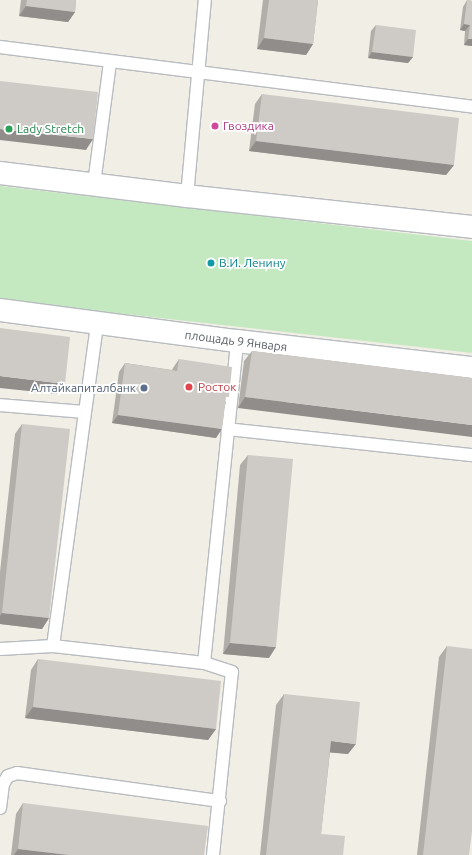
<!DOCTYPE html>
<meta charset="utf-8">
<style>
body{margin:0}
#map{position:relative;width:472px;height:855px;overflow:hidden;background:#f1eee6;font-family:Ubuntu,sans-serif}
div>[style]{position:absolute}
.green>*{inset:0;background:#c4e9c1}
.roads{filter:drop-shadow(1px 0 #b8bcc0) drop-shadow(-1px 0 #b8bcc0) drop-shadow(0 1px #b8bcc0) drop-shadow(0 -1px #b8bcc0)}
.service>*{height:12px;margin:-6px;padding:0 6px;transform-origin:6px;border-radius:6px;background:#fff}
.minor>*{height:22px;margin:-11px;padding:0 11px;transform-origin:11px;border-radius:11px;background:#fff}
.wall>*{inset:0;background:#b1aea9}
.shaded-wall>*{inset:0;background:#908d8a}
.building>*{inset:0;background:#cecac5}
.dots>*{width:11px;height:11px;translate:-50% -50%;box-sizing:border-box;border:2px solid #fff;border-radius:50%}
span{translate:-50% -50%;white-space:nowrap;text-align:center;line-height:1.15;-webkit-text-stroke:3.5px #fff;paint-order:stroke}
.hotel-label{font-size:12px;color:#b23c85}
.left{translate:0 -50%;text-align:left}
.leisure-label{font-size:12px;color:#27864d}
.culture-label{font-size:12px;color:#0d838f}
.street-label{font-size:12px;color:#5d6267}
.health-label{font-size:12px;color:#be3a42}
.service-label{font-size:12px;color:#4e5e75}
.right{translate:-100% -50%;text-align:right}
</style>
<div id="map">
<div class="green">
<div style="clip-path:polygon(0 186px,472px 241px,472px 353px,0 300px)"></div>
</div>
<div class="roads">
<div class="service">
<div style="left:0;top:47px;width:476px;rotate:7.2deg"></div>
<div style="left:94px;top:184px;width:122px;rotate:-82.5deg"></div>
<div style="left:187px;top:196px;width:197px;rotate:-84.8deg"></div>
<div style="left:0;top:405px;width:85px;rotate:4.7deg"></div>
<div style="left:227px;top:429px;width:246px;rotate:6.1deg"></div>
<div style="left:53px;top:646px;width:325px;rotate:-82.2deg"></div>
<div style="left:0;top:649px;width:53px;rotate:-3.2deg"></div>
<div style="left:53px;top:646px;width:152px;rotate:6.4deg"></div>
<div style="left:0;top:808px;width:24px;rotate:-83deg"></div>
<div style="left:3px;top:784px;width:9px;rotate:-58deg"></div>
<div style="left:8px;top:776px;width:9px;rotate:-18deg"></div>
<div style="left:17px;top:773px;width:205px;rotate:7.9deg"></div>
<div style="left:213px;top:855px;width:184px;rotate:-84.1deg"></div>
<div style="left:232px;top:672px;width:29px;rotate:-162deg"></div>
<div style="left:204px;top:663px;width:324px;rotate:-84.1deg"></div>
</div>
<div class="minor">
<div style="left:0;top:173px;width:188px;rotate:7deg"></div>
<div style="left:187px;top:196px;width:287px;rotate:6.2deg"></div>
<div style="left:0;top:310px;width:239px;rotate:7.5deg"></div>
<div style="left:237px;top:341px;width:237px;rotate:6.6deg"></div>
</div>
</div>
<div class="wall">
<div style="clip-path:polygon(21px 0,76px 0,75px 12px,68px 22px,19px 16px)"></div>
<div style="clip-path:polygon(263px 0,318px 0,313px 44px,306px 55px,257px 49px)"></div>
<div style="clip-path:polygon(467px 0,472px 1px,472px 46px,464px 45px,465px 31px,460px 30px,463px 7px)"></div>
<div style="clip-path:polygon(376px 25px,413px 57px,408px 63px,368px 58px,371px 31px)"></div>
<div style="clip-path:polygon(262px 94px,454px 165px,446px 175px,249px 151px,255px 104px)"></div>
<div style="clip-path:polygon(252px 351px,472px 378px,238px 408px,244px 361px)"></div>
<div style="clip-path:polygon(179px 359px,226px 402px,216px 438px,112px 423px,119px 372px,125px 363px,172px 370px,173px 368px)"></div>
<div style="clip-path:polygon(22px 424px,49px 618px,42px 629px,0 624px,0 572px,15px 434px)"></div>
<div style="clip-path:polygon(248px 455px,269px 658px,223px 654px,240px 465px)"></div>
<div style="clip-path:polygon(447px 646px,469px 855px,417px 855px,439px 657px)"></div>
<div style="clip-path:polygon(38px 659px,216px 729px,208px 740px,25px 718px,31px 670px)"></div>
<div style="clip-path:polygon(284px 694px,348px 754px,330px 752px,321px 834px,343px 855px,260px 855px,276px 705px)"></div>
<div style="clip-path:polygon(23px 803px,204px 855px,11px 855px,16px 814px)"></div>
</div>
<div class="shaded-wall">
<div style="clip-path:polygon(26px 6px,75px 12px,68px 22px,19px 16px)"></div>
<div style="clip-path:polygon(464px 24px,470px 25px,465px 31px,460px 30px)"></div>
<div style="clip-path:polygon(264px 38px,313px 44px,306px 55px,257px 49px)"></div>
<div style="clip-path:polygon(468px 39px,472px 39px,472px 46px,464px 45px)"></div>
<div style="clip-path:polygon(372px 52px,413px 57px,408px 63px,368px 58px)"></div>
<div style="clip-path:polygon(0 129px,93px 139px,86px 150px,0 140px)"></div>
<div style="clip-path:polygon(256px 141px,454px 165px,446px 175px,249px 151px)"></div>
<div style="clip-path:polygon(0 376px,65px 384px,57px 394px,0 388px)"></div>
<div style="clip-path:polygon(245px 397px,472px 425px,472px 437px,238px 408px)"></div>
<div style="clip-path:polygon(118px 415px,222px 429px,216px 438px,112px 423px)"></div>
<div style="clip-path:polygon(2px 613px,49px 618px,42px 629px,0 624px,0 616px)"></div>
<div style="clip-path:polygon(230px 643px,276px 647px,269px 658px,223px 654px)"></div>
<div style="clip-path:polygon(33px 707px,216px 729px,208px 740px,25px 718px)"></div>
<div style="clip-path:polygon(331px 741px,356px 744px,348px 754px,324px 752px)"></div>
<div style="clip-path:polygon(18px 849px,69px 855px,14px 855px)"></div>
</div>
<div class="building">
<div style="clip-path:polygon(27px 0,76px 0,75px 12px,26px 6px)"></div>
<div style="clip-path:polygon(269px 0,318px 0,313px 44px,264px 38px)"></div>
<div style="clip-path:polygon(467px 0,472px 1px,472px 39px,468px 39px,470px 25px,464px 24px)"></div>
<div style="clip-path:polygon(376px 25px,416px 30px,413px 57px,372px 52px)"></div>
<div style="clip-path:polygon(0 81px,98px 92px,93px 139px,0 129px)"></div>
<div style="clip-path:polygon(262px 94px,459px 118px,454px 165px,256px 141px)"></div>
<div style="clip-path:polygon(0 328px,70px 337px,65px 384px,0 376px)"></div>
<div style="clip-path:polygon(252px 351px,472px 378px,472px 425px,245px 397px)"></div>
<div style="clip-path:polygon(179px 359px,232px 367px,229px 397px,226px 397px,222px 429px,118px 415px,125px 363px,177px 371px)"></div>
<div style="clip-path:polygon(22px 424px,70px 429px,49px 618px,2px 613px)"></div>
<div style="clip-path:polygon(248px 455px,293px 459px,276px 647px,230px 643px)"></div>
<div style="clip-path:polygon(447px 646px,472px 649px,472px 831px,469px 855px,423px 855px)"></div>
<div style="clip-path:polygon(38px 659px,221px 681px,216px 729px,33px 707px)"></div>
<div style="clip-path:polygon(284px 694px,360px 702px,356px 744px,331px 741px,321px 834px,345px 836px,343px 855px,266px 855px)"></div>
<div style="clip-path:polygon(23px 803px,208px 826px,204px 855px,69px 855px,18px 849px)"></div>
</div>
<div class="dots">
<div style="left:215px;top:126px;background:#d1479c"></div>
<div style="left:9px;top:129px;background:#2e9e5b"></div>
<div style="left:211px;top:263px;background:#0f9aa8"></div>
<div style="left:189px;top:387px;background:#e0444e"></div>
<div style="left:144px;top:388px;background:#5c6f8a"></div>
</div>
<div class="hotel-label">
<span class="left" style="left:223px;top:126px">Гвоздика</span>
</div>
<div class="leisure-label">
<span class="left" style="left:17px;top:129px">Lady Stretch</span>
</div>
<div class="culture-label">
<span class="left" style="left:219px;top:263px">В.И. Ленину</span>
</div>
<div class="street-label">
<span style="left:236px;top:341px;rotate:7deg">площадь 9 Января</span>
</div>
<div class="health-label">
<span class="left" style="left:198px;top:387px">Росток</span>
</div>
<div class="service-label">
<span class="right" style="left:136px;top:388px">Алтайкапиталбанк</span>
</div>
</div>
